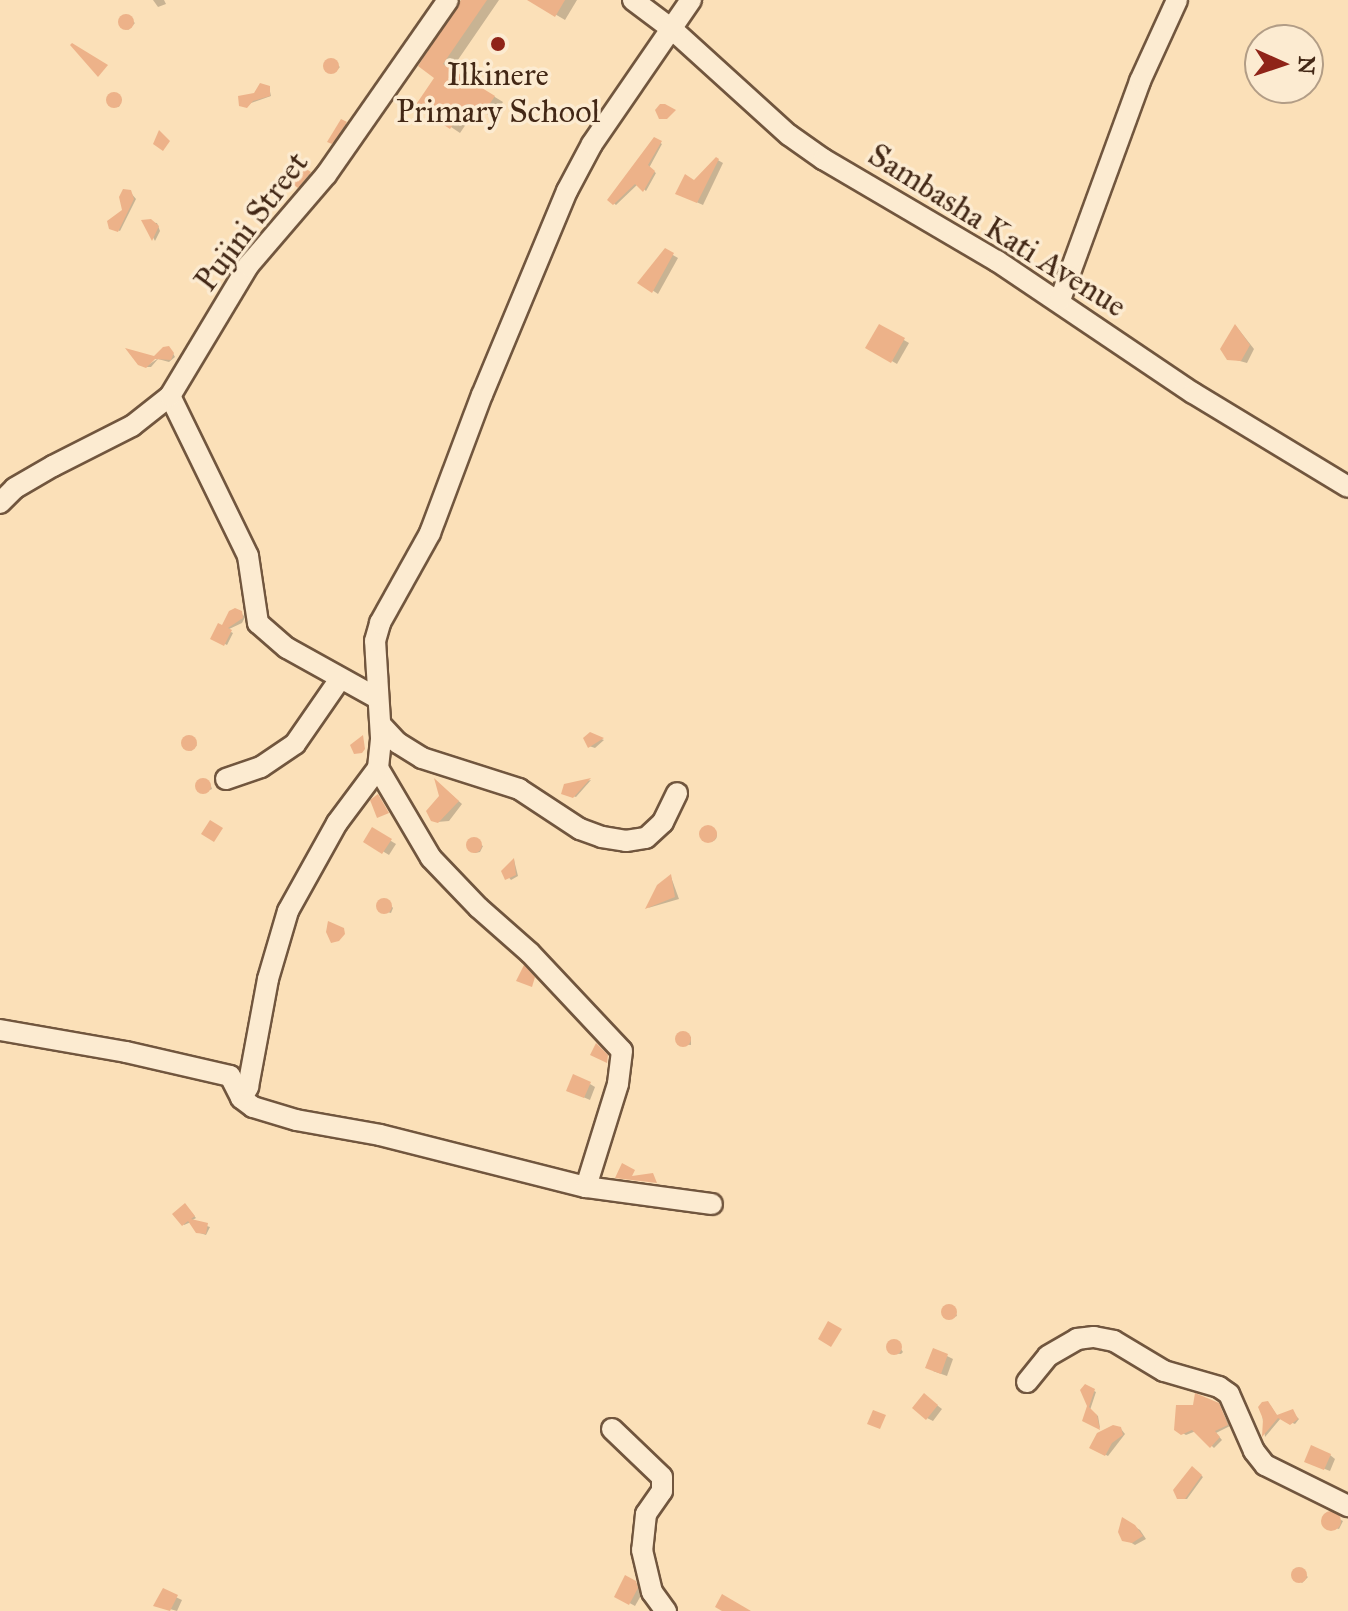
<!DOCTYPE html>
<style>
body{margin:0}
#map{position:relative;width:1348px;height:1611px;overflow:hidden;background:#fbe0b8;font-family:"IM FELL Great Primer",serif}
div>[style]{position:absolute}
.shadow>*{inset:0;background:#0003}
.round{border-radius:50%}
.building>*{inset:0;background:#edb289}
.roads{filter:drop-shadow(2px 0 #71563e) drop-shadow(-2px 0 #71563e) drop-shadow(0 2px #71563e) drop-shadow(0 -2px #71563e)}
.street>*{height:20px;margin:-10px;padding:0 10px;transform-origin:10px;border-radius:10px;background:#fcebd1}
.dots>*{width:22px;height:22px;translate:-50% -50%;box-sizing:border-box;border:4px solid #fcebd1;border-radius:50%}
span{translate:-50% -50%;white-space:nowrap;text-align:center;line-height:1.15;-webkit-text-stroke:7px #fcebd1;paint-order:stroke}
.poi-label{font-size:32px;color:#432816}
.street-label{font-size:32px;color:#432816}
.north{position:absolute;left:1244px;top:24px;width:80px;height:80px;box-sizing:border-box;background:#fcebd1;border:2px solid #b29d86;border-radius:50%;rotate:93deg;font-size:22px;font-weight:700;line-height:32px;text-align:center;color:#432816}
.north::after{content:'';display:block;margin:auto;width:28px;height:36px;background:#8f2418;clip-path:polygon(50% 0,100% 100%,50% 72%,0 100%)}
</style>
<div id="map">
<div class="shadow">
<div style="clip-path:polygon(153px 0,164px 0,166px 4px,158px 7px)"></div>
<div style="clip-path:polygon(462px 0,499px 0,451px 70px,503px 102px,493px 118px,477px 108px,460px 133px,418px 105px,437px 77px)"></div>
<div style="clip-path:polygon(531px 0,577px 0,565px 20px)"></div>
<div style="clip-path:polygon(126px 16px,135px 23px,128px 30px,121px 23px)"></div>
<div style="clip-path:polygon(331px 60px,340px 67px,334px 73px,326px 66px)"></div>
<div style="clip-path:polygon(269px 87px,271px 96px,243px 106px,255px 95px)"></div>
<div style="clip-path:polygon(111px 94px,122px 99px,119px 107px,109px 102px)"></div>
<div style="clip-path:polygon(341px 121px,351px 127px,338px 146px,330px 141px)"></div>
<div style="clip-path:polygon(655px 139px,662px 144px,649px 168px,656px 173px,646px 191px,638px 184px,616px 205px,610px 200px)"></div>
<div style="clip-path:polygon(716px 159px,723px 163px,703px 205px,683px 196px)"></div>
<div style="clip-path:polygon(298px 166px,315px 177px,304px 190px,299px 187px)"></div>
<div style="clip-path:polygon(131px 193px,136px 199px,120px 231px,111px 227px,124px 211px)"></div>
<div style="clip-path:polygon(145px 222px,157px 223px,160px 231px,155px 241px)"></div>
<div style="clip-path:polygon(666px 251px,678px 258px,658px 294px,640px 282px)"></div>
<div style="clip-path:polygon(880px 326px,909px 343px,897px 364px,868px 347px)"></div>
<div style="clip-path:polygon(1236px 326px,1254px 349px,1247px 363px,1229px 358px)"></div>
<div style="clip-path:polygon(171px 350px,175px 357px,169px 362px,158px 359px,151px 367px,145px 367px)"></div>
<div style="clip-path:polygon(240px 612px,245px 617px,242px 623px,227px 630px,233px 633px,227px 645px,213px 638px)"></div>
<div style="clip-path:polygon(591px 735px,604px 740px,595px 748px,589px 746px,585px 741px)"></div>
<div style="clip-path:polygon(189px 738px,197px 745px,191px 751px,183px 744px)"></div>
<div style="clip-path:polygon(591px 780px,576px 797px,566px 794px,565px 786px)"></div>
<div style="clip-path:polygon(201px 781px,210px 783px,212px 789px,203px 793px,198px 784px)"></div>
<div style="clip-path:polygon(437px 782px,462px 804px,449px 821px,437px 822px,441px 797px)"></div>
<div class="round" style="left:703px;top:828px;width:14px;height:14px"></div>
<div style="clip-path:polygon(373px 830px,396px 844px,389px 855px,366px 841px)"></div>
<div style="clip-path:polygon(471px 840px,483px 846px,480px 852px,475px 853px,469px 848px)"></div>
<div style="clip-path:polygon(514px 860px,518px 876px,511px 880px,504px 871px)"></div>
<div style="clip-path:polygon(671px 877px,679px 899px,648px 908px)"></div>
<div style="clip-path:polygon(388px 902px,393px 908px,391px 913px,380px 910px,378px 904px)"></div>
<div style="clip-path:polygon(679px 1034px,691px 1037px,691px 1045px,679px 1044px)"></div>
<div style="clip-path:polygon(590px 1084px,595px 1087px,590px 1100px,574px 1093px)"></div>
<div style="clip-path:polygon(187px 1207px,196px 1218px,191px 1221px,210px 1227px,206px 1235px,197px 1232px,191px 1222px,184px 1225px,175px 1214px)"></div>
<div style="clip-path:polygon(946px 1307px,954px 1308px,957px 1316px,949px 1319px,943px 1310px)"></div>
<div style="clip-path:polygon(896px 1342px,903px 1352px,901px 1354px,892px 1353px,889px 1346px)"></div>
<div style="clip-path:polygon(935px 1350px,953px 1359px,947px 1376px,933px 1371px)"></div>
<div style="clip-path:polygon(1086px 1387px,1096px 1392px,1090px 1410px,1098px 1416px,1100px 1428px,1085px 1420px,1089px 1406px)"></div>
<div style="clip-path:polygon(929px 1399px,942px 1409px,933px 1421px,927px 1418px)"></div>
<div style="clip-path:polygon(1217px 1403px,1230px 1426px,1216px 1433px,1222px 1440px,1214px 1448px,1196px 1431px,1186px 1435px,1176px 1429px)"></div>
<div style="clip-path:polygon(1270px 1405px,1278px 1417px,1293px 1413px,1299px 1419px,1295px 1424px,1281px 1418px,1265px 1437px,1261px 1406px)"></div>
<div style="clip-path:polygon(1121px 1429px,1125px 1434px,1108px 1456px,1091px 1447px)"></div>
<div style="clip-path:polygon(1330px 1455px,1335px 1459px,1330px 1471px,1312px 1464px)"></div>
<div style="clip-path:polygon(1193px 1469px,1203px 1477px,1187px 1499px,1181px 1499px)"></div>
<div style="clip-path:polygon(1327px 1513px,1343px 1521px,1339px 1529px,1325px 1525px)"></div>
<div style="clip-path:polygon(1123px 1520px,1140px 1530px,1146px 1539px,1135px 1545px,1130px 1542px)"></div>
<div style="clip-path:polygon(1299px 1570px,1308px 1577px,1302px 1583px,1294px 1576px)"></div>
<div style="clip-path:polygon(626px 1578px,641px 1586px,643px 1592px,635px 1606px,617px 1596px)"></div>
<div style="clip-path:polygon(163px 1591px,182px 1600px,177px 1611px,156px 1605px)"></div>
</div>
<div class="building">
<div style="clip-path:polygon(461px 0,487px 0,443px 64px,495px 96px,483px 114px,467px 104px,450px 129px,415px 106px,434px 78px,418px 66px)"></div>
<div style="clip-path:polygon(527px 0,565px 0,555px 17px)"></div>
<div class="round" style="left:118px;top:14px;width:16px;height:16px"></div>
<div style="clip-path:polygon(72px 43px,108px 65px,98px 77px,70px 45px)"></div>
<div class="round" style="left:323px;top:58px;width:16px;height:16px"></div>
<div style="clip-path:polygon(260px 83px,270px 86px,270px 96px,253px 101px,247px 108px,239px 106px,238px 96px,254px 93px)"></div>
<div class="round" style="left:106px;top:92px;width:16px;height:16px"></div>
<div style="clip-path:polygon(660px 104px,665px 104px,676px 110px,667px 119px,659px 119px,655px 110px)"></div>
<div style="clip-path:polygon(341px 119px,347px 122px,332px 144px,327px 142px)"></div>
<div style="clip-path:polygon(159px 130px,170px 141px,163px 151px,153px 144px)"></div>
<div style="clip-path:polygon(654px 137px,662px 141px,648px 165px,655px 171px,643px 192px,635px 184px,613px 205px,607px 200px)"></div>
<div style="clip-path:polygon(716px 157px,719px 159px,697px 203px,675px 194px,685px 174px,694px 180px)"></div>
<div style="clip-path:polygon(297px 163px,311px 172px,298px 188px,286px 179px)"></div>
<div style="clip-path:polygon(123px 189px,131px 190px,134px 199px,118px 232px,109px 229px,107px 221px,122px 210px,119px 197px)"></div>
<div style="clip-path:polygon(151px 219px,159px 226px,152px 241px,141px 220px)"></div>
<div style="clip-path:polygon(665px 248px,674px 253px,652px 293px,637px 283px)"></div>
<div style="clip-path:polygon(879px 324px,905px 338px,891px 363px,865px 348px)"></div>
<div style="clip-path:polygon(1235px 324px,1250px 345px,1241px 361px,1227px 360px,1220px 349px)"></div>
<div style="clip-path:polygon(169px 346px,174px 353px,171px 360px,155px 359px,146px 368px,138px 365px,125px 348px,154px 356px,163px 347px)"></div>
<div style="clip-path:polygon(235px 608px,242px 611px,243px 618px,228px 628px,232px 630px,224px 646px,210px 639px,218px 623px,222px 625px,229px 611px)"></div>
<div style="clip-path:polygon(590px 732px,604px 738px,588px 748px,583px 738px)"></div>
<div style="clip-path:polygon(363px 735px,365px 749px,362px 753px,354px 754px,350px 745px)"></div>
<div class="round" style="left:181px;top:735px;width:16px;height:16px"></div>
<div style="clip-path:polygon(434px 778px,459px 801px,438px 823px,431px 821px,426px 811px,439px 796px)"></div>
<div style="clip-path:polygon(591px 778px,573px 798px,561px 794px,564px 784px)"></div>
<div class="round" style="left:195px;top:778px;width:16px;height:16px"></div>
<div style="clip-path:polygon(378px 794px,389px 813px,377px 818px,370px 800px)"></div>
<div style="clip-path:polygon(210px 820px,223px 828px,214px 842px,201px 834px)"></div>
<div class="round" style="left:699px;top:825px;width:18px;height:18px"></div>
<div style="clip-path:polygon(372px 827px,392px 839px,382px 854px,363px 842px)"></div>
<div class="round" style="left:466px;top:837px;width:16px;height:16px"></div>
<div style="clip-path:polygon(514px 858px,516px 875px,505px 880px,501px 871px)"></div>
<div style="clip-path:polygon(671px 874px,675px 897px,645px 909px,657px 885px)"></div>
<div class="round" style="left:376px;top:898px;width:16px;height:16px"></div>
<div style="clip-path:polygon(328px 921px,344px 928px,345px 934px,339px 941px,331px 943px,326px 932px)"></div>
<div style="clip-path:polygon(524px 965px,535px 977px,532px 987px,516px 981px)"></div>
<div class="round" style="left:675px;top:1031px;width:16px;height:16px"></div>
<div style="clip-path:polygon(596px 1043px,608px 1055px,607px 1063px,590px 1055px)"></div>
<div style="clip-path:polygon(573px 1074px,591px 1082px,584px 1098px,566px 1091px)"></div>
<div style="clip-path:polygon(622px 1163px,635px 1170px,632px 1176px,653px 1173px,657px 1183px,615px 1178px)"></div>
<div style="clip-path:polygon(185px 1203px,195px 1216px,191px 1219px,208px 1223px,206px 1234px,196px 1233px,188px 1221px,182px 1226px,172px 1214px)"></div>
<div class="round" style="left:941px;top:1304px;width:16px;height:16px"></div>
<div style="clip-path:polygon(828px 1321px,842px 1329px,831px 1347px,818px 1339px)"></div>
<div class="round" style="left:886px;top:1339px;width:16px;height:16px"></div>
<div style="clip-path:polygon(933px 1348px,948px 1354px,941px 1374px,925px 1368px)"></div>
<div style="clip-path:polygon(1085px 1384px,1095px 1389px,1089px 1407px,1097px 1415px,1100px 1430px,1082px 1421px,1087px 1406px,1080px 1390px)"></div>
<div style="clip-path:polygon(924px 1393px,938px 1405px,926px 1420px,912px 1408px)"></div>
<div style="clip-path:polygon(1195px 1393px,1219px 1403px,1228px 1425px,1215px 1431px,1220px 1437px,1210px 1448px,1192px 1430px,1181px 1435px,1174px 1430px,1176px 1405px,1193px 1405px)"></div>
<div style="clip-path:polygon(1268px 1401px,1277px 1415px,1293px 1409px,1298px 1419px,1290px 1425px,1278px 1418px,1262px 1437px,1263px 1419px,1258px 1407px,1262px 1402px)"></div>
<div style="clip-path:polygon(873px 1410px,886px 1415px,880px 1429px,867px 1424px)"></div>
<div style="clip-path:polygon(1113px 1425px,1121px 1427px,1123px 1435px,1112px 1443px,1105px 1456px,1089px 1448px,1097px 1433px)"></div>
<div style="clip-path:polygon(1311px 1445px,1331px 1454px,1324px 1470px,1304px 1462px)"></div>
<div style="clip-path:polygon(1192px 1466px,1202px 1475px,1185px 1499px,1177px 1499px,1173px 1490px)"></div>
<div class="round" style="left:1321px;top:1511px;width:20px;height:20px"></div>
<div style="clip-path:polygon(1122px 1517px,1135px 1525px,1143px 1536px,1132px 1543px,1122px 1541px,1118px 1532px)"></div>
<div class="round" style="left:1291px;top:1567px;width:16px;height:16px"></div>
<div style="clip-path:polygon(625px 1575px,636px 1581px,638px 1588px,629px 1605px,614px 1597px)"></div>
<div style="clip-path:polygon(163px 1588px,178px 1595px,170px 1611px,153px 1606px)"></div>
<div style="clip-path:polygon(722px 1594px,751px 1611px,722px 1611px,715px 1607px)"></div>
</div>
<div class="roads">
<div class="street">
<div style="left:633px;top:0;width:50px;rotate:36.9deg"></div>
<div style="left:673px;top:30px;width:156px;rotate:42.2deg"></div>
<div style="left:789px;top:135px;width:42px;rotate:35.2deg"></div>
<div style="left:823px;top:159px;width:202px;rotate:30.4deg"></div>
<div style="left:997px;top:261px;width:236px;rotate:34deg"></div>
<div style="left:1193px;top:393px;width:181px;rotate:31.2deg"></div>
<div style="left:1060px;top:300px;width:233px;rotate:-69.9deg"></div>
<div style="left:1140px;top:81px;width:89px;rotate:-65.4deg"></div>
<div style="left:170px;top:396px;width:178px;rotate:64deg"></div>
<div style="left:248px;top:556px;width:68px;rotate:81.5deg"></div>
<div style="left:258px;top:623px;width:38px;rotate:41deg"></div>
<div style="left:287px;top:648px;width:103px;rotate:29.1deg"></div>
<div style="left:0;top:503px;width:21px;rotate:-45deg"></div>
<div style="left:15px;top:488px;width:44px;rotate:-30.1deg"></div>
<div style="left:53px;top:466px;width:89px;rotate:-26.9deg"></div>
<div style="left:132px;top:426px;width:48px;rotate:-38.3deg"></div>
<div style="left:170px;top:396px;width:152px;rotate:-59deg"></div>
<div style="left:248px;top:266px;width:120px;rotate:-49.4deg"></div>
<div style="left:326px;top:175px;width:213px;rotate:-55.1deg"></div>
<div style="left:381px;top:725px;width:25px;rotate:47deg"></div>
<div style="left:398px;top:743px;width:28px;rotate:32deg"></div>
<div style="left:422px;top:758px;width:102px;rotate:17.7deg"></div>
<div style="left:519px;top:789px;width:73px;rotate:33.3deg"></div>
<div style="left:580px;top:829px;width:23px;rotate:20deg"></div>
<div style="left:602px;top:837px;width:24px;rotate:9deg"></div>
<div style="left:626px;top:841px;width:20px;rotate:-9deg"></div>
<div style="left:646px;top:838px;width:23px;rotate:-43deg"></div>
<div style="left:663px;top:822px;width:32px;rotate:-64deg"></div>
<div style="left:378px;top:768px;width:104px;rotate:59.5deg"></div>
<div style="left:431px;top:858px;width:69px;rotate:46.2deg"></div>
<div style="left:479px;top:908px;width:68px;rotate:41.4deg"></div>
<div style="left:530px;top:953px;width:134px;rotate:46.8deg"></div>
<div style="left:622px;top:1051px;width:33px;rotate:97deg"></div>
<div style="left:618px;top:1084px;width:108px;rotate:107.3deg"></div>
<div style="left:226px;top:779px;width:37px;rotate:-19deg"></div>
<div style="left:261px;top:767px;width:41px;rotate:-34.1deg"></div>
<div style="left:295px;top:744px;width:79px;rotate:-55.3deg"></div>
<div style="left:0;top:1030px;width:128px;rotate:9.9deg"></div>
<div style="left:126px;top:1052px;width:107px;rotate:13deg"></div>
<div style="left:230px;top:1076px;width:25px;rotate:63deg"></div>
<div style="left:241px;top:1098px;width:15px;rotate:37deg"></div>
<div style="left:253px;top:1107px;width:45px;rotate:16.8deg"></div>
<div style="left:296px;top:1120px;width:85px;rotate:10.1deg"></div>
<div style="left:380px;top:1135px;width:212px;rotate:14.2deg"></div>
<div style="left:586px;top:1187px;width:127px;rotate:7.7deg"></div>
<div style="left:242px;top:1098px;width:13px;rotate:-61deg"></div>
<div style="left:248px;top:1087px;width:110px;rotate:-79.5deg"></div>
<div style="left:268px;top:979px;width:71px;rotate:-73.6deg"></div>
<div style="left:288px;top:911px;width:101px;rotate:-60.9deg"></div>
<div style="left:337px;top:823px;width:69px;rotate:-53.3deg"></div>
<div style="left:378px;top:768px;width:30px;rotate:-84deg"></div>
<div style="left:381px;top:738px;width:97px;rotate:-93.5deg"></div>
<div style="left:375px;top:641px;width:19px;rotate:-74deg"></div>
<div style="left:380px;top:623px;width:103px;rotate:-60.9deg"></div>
<div style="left:430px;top:533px;width:147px;rotate:-69.4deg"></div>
<div style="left:482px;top:395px;width:221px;rotate:-67.4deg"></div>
<div style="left:567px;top:191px;width:53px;rotate:-62deg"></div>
<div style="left:592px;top:144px;width:175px;rotate:-55.5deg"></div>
<div style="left:1027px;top:1382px;width:33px;rotate:-51deg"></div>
<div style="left:1048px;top:1356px;width:34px;rotate:-30deg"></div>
<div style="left:1077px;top:1339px;width:17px;rotate:-7deg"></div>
<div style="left:1094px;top:1337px;width:20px;rotate:11deg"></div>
<div style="left:1114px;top:1341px;width:58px;rotate:31deg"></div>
<div style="left:1164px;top:1371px;width:57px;rotate:16.2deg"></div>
<div style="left:1219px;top:1387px;width:12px;rotate:35deg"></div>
<div style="left:1229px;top:1394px;width:62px;rotate:66.3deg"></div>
<div style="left:1254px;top:1451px;width:18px;rotate:52deg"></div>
<div style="left:1265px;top:1465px;width:93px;rotate:26.3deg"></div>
<div style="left:612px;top:1429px;width:69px;rotate:43.8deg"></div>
<div style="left:662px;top:1477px;width:14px;rotate:90deg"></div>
<div style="left:662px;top:1491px;width:28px;rotate:125deg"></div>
<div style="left:646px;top:1514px;width:36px;rotate:96deg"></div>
<div style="left:642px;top:1550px;width:43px;rotate:76.6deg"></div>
<div style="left:652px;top:1592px;width:24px;rotate:54deg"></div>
</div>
</div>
<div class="dots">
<div style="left:498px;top:44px;background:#8f2418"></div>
</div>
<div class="poi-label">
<span style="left:498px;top:94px">Ilkinere<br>Primary School</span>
</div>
<div class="street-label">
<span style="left:252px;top:222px;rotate:-53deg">Pujini Street</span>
<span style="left:997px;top:231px;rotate:32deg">Sambasha Kati Avenue</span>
</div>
<div class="north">N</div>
</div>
